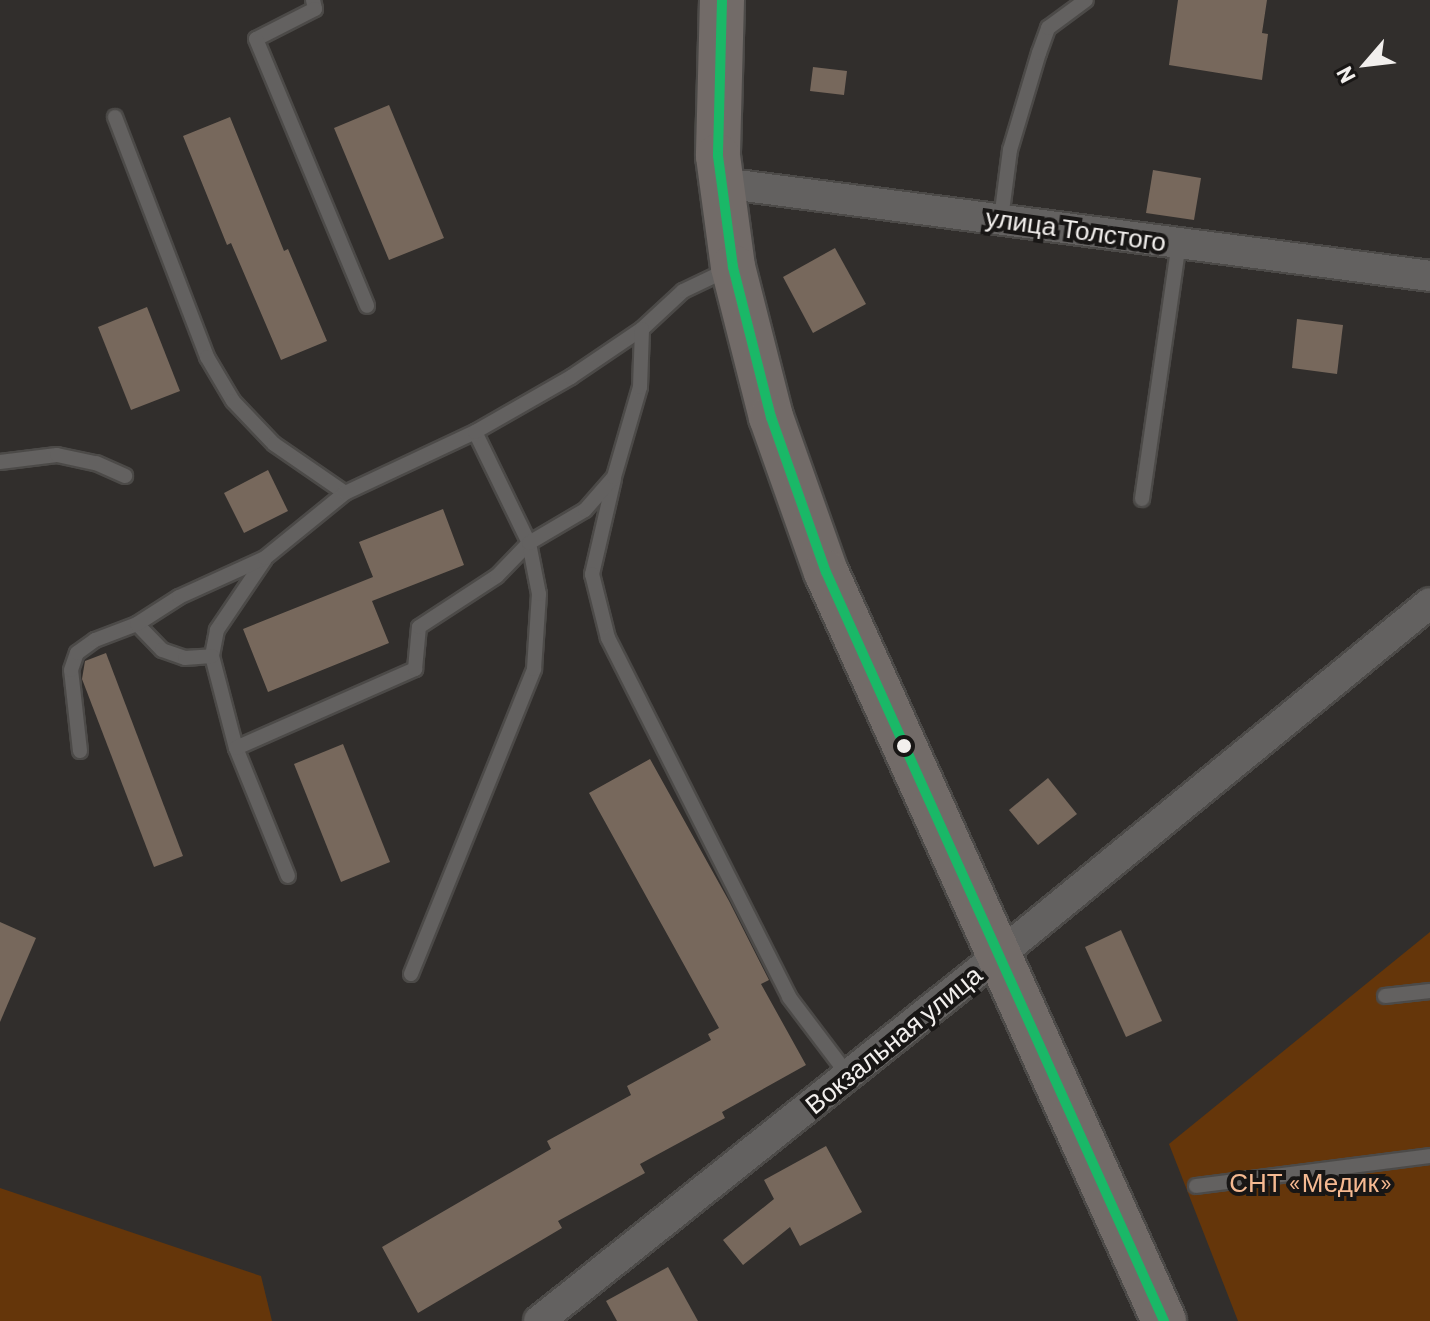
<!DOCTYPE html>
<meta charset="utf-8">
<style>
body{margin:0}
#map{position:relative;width:1430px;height:1321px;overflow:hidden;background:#312e2c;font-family:Barlow,sans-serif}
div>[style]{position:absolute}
.green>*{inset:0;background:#65360a}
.building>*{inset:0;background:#77685c}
.roads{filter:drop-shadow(2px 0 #4c4a48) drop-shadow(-2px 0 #4c4a48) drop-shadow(0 2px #4c4a48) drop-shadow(0 -2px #4c4a48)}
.lane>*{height:14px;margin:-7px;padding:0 7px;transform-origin:7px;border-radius:7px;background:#636160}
.street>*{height:30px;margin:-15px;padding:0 15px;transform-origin:15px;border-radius:15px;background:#636160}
.primary>*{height:44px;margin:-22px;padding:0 22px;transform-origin:22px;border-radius:22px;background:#726b68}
.bus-1>*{height:10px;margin:-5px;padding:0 5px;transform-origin:5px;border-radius:5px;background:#1ab867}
.dots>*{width:22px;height:22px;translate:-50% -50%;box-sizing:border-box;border:4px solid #181615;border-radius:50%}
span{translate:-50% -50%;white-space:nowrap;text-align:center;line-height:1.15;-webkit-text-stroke:8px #181615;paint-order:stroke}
.street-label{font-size:26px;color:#f2efed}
.park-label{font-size:26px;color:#f5b991}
.north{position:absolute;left:1326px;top:24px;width:80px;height:80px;-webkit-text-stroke:6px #181615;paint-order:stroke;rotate:242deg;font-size:22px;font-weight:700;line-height:32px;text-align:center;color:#f2efed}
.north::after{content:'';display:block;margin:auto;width:28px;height:36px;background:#f2efed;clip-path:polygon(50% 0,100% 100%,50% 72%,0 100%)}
</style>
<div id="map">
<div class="green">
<div style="clip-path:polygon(1430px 932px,1430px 1321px,1238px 1321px,1169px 1144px)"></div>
<div style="clip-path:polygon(0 1188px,261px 1276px,272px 1321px,0 1321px)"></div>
</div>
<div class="building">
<div style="clip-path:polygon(1178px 0,1267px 0,1262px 33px,1268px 34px,1262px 80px,1169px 65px)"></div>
<div style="clip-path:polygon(813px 67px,847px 71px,844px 95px,810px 91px)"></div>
<div style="clip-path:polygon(389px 105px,444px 238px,389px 260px,334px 128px)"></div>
<div style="clip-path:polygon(230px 117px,284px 251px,288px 249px,327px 341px,281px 360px,231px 243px,227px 245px,183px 136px)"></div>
<div style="clip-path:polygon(1153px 170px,1201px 178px,1194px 220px,1146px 213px)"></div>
<div style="clip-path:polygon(835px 248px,866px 304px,813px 333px,783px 277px)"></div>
<div style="clip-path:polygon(147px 307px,180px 391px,131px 410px,98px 327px)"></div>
<div style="clip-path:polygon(1297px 319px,1343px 325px,1337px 374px,1292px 368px)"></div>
<div style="clip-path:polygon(268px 470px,288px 511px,244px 533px,224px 493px)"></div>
<div style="clip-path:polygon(443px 509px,464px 565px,372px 601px,389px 643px,268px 692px,243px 629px,373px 577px,359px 542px)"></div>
<div style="clip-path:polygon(106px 653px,183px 856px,154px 867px,82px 679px,85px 661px)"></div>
<div style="clip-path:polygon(343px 744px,390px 862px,341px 882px,294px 764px)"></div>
<div style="clip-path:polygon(650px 759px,729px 901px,769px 980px,761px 984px,806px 1065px,722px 1112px,725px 1118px,640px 1164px,645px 1173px,558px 1221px,562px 1228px,418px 1313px,382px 1247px,551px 1149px,547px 1141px,631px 1095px,627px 1086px,711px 1040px,708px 1034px,719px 1028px,589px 793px)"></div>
<div style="clip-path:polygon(1048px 778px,1077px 814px,1038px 845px,1009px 810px)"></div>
<div style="clip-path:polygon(0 922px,36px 938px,0 1022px)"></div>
<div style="clip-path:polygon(1121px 930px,1162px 1021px,1126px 1037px,1085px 947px)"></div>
<div style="clip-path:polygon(826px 1146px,862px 1212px,800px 1246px,790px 1227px,743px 1265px,723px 1240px,774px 1199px,764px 1180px)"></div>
<div style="clip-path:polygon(668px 1267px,698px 1321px,617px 1321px,606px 1301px)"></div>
</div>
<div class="roads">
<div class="lane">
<div style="left:313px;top:0;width:9px;rotate:77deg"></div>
<div style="left:315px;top:9px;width:66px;rotate:153deg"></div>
<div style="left:256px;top:39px;width:289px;rotate:67.4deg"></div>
<div style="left:115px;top:117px;width:257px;rotate:69deg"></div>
<div style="left:207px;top:357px;width:51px;rotate:59.4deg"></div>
<div style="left:233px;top:401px;width:59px;rotate:46.4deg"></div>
<div style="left:274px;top:444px;width:86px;rotate:34.6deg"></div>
<div style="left:1001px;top:219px;width:70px;rotate:-82.6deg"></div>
<div style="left:1010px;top:150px;width:101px;rotate:-73.4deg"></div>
<div style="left:1039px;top:53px;width:27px;rotate:-70deg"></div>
<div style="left:1048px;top:28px;width:47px;rotate:-36.4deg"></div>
<div style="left:0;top:462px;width:57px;rotate:-7deg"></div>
<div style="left:57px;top:455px;width:40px;rotate:12deg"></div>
<div style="left:96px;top:463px;width:32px;rotate:24deg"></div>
<div style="left:614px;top:479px;width:98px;rotate:103deg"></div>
<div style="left:592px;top:574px;width:66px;rotate:76deg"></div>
<div style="left:608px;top:638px;width:402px;rotate:63.2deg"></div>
<div style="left:789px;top:997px;width:98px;rotate:52.9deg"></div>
<div style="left:1142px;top:499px;width:260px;rotate:-81.8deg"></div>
<div style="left:265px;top:559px;width:86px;rotate:124.1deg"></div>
<div style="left:217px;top:630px;width:26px;rotate:101deg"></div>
<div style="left:212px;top:656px;width:95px;rotate:75.4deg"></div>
<div style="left:236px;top:748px;width:138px;rotate:67.9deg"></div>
<div style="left:137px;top:624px;width:36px;rotate:46deg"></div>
<div style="left:162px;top:650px;width:24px;rotate:19deg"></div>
<div style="left:185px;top:658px;width:27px;rotate:-4deg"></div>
<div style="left:236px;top:748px;width:196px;rotate:-23.8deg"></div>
<div style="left:415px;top:669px;width:42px;rotate:-84.6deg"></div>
<div style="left:419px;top:627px;width:93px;rotate:-33.2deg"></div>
<div style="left:497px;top:576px;width:46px;rotate:-45.9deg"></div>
<div style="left:529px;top:543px;width:123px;rotate:-115.9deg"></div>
<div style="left:80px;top:751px;width:81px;rotate:-96.3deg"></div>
<div style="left:71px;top:670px;width:18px;rotate:-71deg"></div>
<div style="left:77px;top:653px;width:22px;rotate:-36deg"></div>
<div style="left:95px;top:640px;width:45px;rotate:-20.9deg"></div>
<div style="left:137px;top:624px;width:50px;rotate:-32.7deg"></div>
<div style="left:179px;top:597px;width:94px;rotate:-24.4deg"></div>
<div style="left:265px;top:558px;width:103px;rotate:-39.1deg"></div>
<div style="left:345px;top:493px;width:144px;rotate:-25.1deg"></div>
<div style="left:475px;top:432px;width:111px;rotate:-29.8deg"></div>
<div style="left:571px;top:377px;width:86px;rotate:-34.1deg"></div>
<div style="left:642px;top:329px;width:56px;rotate:-42.8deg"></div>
<div style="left:683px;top:291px;width:51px;rotate:-25.6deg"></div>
<div style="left:411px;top:974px;width:329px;rotate:-68deg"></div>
<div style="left:534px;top:669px;width:75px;rotate:-86.2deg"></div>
<div style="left:539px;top:594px;width:52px;rotate:-101.1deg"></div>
<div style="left:529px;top:543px;width:65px;rotate:-30.5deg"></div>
<div style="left:585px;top:510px;width:44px;rotate:-48.7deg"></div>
<div style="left:614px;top:477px;width:94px;rotate:-73.9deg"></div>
<div style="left:640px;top:387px;width:58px;rotate:-88deg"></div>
<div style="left:1385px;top:996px;width:45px;rotate:-6.3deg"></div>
<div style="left:1196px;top:1186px;width:236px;rotate:-7.3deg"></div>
</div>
<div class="street">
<div style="left:722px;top:183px;width:714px;rotate:7.48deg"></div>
<div style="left:539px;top:1321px;width:588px;rotate:-38.51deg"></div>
<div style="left:999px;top:955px;width:556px;rotate:-39.24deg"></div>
</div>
<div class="primary">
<div style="left:722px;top:0;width:156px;rotate:91.5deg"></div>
<div style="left:718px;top:156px;width:112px;rotate:82.3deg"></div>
<div style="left:733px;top:267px;width:155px;rotate:75.8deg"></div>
<div style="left:771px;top:417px;width:164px;rotate:70.5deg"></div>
<div style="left:826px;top:572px;width:822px;rotate:65.71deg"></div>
</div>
</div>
<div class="bus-1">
<div style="left:722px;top:0;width:156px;rotate:91.5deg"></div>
<div style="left:718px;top:156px;width:112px;rotate:82.3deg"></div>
<div style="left:733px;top:267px;width:155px;rotate:75.8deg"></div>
<div style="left:771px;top:417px;width:164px;rotate:70.5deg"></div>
<div style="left:826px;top:572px;width:822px;rotate:65.71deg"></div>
</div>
<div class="dots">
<div style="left:904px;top:746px;background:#f2efed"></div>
</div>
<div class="street-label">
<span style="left:1076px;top:229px;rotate:8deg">улица Толстого</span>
<span style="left:893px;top:1039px;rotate:-39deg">Вокзальная улица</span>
</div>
<div class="park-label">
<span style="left:1311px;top:1182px">СНТ «Медик»</span>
</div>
<div class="north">N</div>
</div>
